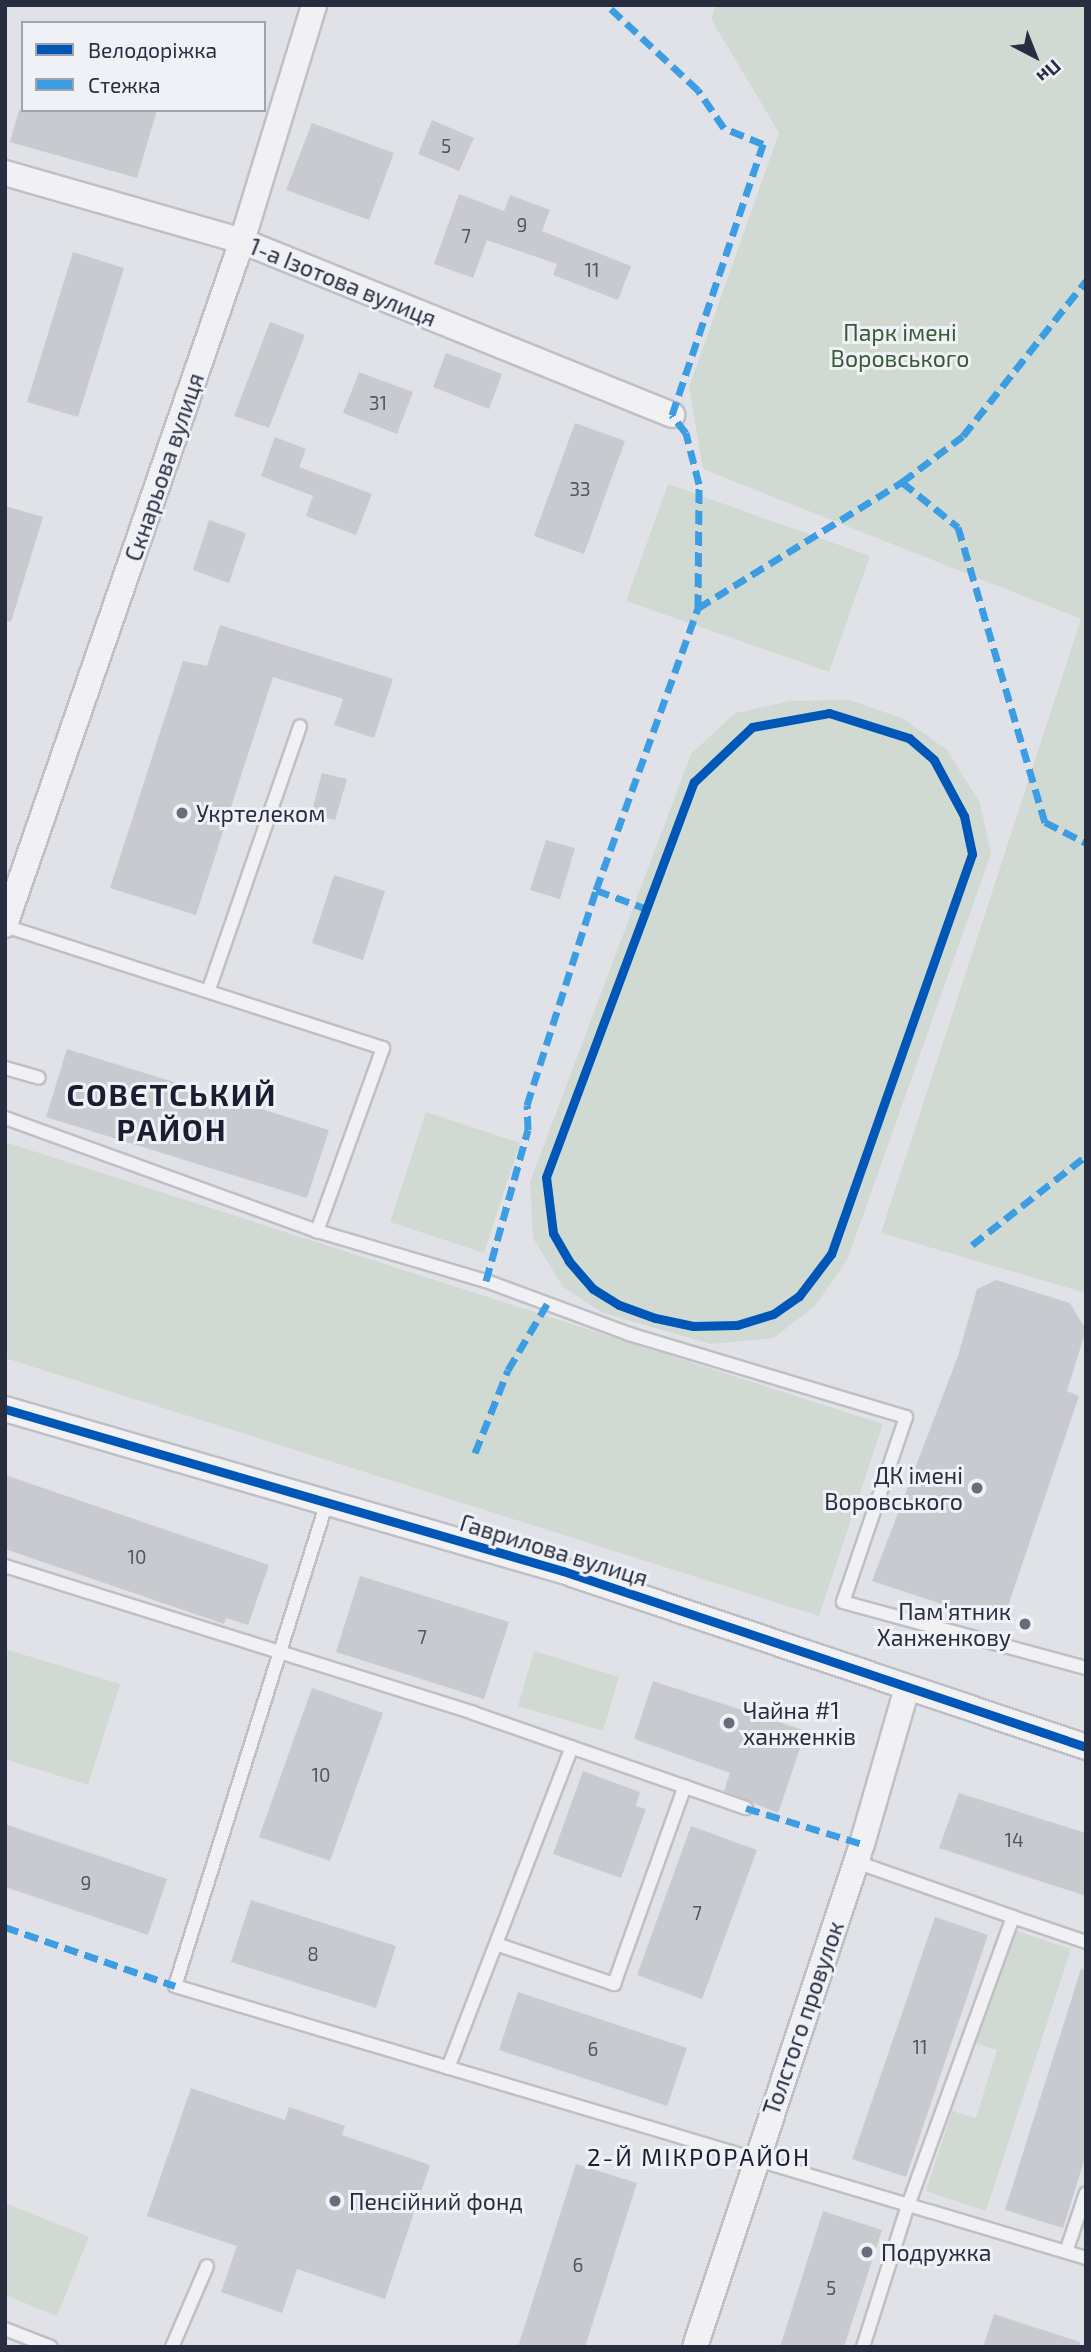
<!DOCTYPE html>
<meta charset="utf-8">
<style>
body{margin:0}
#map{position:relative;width:1091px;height:2352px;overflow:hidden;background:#e1e2e7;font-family:"Exo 2",sans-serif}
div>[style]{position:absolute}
.green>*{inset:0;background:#d0dad2}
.building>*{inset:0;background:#c9cacf}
.roads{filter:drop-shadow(2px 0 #bfc0c5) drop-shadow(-2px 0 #bfc0c5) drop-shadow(0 2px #bfc0c5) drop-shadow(0 -2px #bfc0c5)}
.lane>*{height:12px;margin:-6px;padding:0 6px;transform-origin:6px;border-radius:6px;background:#f1f1f3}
.street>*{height:24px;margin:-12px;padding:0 12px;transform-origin:12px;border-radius:12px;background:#f1f1f3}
.quiet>*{height:7px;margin-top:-3.5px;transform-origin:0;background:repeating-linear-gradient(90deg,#3d9de3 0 14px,transparent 0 21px)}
.cycleway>*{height:9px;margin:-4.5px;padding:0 4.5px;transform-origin:4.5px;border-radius:4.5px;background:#0057b8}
.dots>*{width:19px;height:19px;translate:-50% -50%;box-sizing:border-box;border:4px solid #eff1f6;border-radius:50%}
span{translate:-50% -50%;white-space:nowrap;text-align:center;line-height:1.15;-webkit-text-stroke:6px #eff1f6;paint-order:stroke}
.number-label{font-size:19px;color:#515564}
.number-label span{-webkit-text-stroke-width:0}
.street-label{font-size:23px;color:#282d40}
.park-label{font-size:23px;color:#365c35}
.poi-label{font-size:23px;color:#282d40}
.left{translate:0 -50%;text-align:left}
.right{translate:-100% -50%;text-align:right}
.neighbourhood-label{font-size:24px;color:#1a1e31;letter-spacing:2px}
.district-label{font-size:30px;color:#1a1e31;font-weight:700;letter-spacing:2px}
.frame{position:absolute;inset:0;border:7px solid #282d40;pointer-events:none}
.legend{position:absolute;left:21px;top:21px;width:245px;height:91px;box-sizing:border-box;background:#eff1f6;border:2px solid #9fa3ad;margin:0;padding:9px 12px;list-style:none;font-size:21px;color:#282d40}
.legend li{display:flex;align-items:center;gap:14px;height:35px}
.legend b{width:35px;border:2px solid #9fa3ad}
.north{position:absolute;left:1000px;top:21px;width:70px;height:70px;-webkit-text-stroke:5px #eff1f6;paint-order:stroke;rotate:138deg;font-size:19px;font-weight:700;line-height:28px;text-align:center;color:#282d40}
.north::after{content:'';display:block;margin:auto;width:24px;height:32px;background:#282d40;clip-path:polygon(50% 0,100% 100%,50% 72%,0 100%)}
</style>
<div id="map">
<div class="green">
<div style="clip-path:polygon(716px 5px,1086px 5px,1086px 1293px,881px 1233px,1081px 619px,703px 469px,689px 387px,779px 133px,711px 19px)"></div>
<div style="clip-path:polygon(668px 484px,870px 556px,829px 672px,626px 601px)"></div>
<div style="clip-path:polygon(850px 700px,904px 719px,947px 750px,980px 803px,991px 854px,848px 1258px,816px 1305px,774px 1338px,711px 1344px,603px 1313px,563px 1287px,533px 1238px,530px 1182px,691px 754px,735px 713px,790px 701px)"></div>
<div style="clip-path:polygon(426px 1112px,520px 1143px,484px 1253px,390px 1222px)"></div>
<div style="clip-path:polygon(5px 1142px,883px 1424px,819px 1616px,5px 1358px)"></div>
<div style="clip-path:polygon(5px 1649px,120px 1684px,88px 1785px,5px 1759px)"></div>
<div style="clip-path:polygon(534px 1651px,619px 1677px,603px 1731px,518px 1706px)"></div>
<div style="clip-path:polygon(1011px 1929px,1071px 1949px,986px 2211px,926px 2191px,952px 2111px,976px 2118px,997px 2050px,974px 2043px)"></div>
<div style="clip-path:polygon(5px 2203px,89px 2237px,57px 2316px,5px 2295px)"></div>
</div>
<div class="building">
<div style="clip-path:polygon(19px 110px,157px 110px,137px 178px,10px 142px)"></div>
<div style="clip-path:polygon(432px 120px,474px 138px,459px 171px,418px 154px)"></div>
<div style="clip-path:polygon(312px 123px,394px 153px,369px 220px,286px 190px)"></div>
<div style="clip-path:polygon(459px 194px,504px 211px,510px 195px,550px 210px,542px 231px,631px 266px,618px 300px,553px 275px,557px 264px,487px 240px,473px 278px,434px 264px)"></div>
<div style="clip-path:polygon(73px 252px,124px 268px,78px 417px,27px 402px)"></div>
<div style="clip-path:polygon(270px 322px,305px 335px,269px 428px,234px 416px)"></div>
<div style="clip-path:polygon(446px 353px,502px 374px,489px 409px,433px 387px)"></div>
<div style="clip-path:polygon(359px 372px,413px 392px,397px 434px,343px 413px)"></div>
<div style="clip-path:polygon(575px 423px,625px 441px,584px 554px,534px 536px)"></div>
<div style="clip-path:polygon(275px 437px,306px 449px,299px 467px,372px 494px,356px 535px,306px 516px,313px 496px,261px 476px)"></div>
<div style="clip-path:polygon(5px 506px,43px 517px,11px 622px,5px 621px)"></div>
<div style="clip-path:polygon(209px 520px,246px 533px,229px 583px,193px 570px)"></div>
<div style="clip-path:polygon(220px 625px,393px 679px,374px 738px,334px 725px,343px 699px,273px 677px,196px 915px,110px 888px,183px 661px,207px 666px)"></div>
<div style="clip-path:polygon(322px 773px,347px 779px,335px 820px,311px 814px)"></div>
<div style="clip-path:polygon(546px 840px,575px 848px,560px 899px,530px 890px)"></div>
<div style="clip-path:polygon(334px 875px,385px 891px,363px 960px,312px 943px)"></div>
<div style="clip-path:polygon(67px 1049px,329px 1130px,307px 1198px,46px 1117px)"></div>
<div style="clip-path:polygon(996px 1280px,1070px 1303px,1086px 1330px,1067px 1391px,1079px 1396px,1002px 1624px,872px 1581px,958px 1356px,977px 1289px)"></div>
<div style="clip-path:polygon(5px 1475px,269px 1565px,248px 1625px,226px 1618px,224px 1624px,5px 1549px)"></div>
<div style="clip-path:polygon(360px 1576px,509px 1622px,484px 1699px,336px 1652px)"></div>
<div style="clip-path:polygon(653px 1681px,806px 1731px,778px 1813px,724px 1791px,730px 1773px,634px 1739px)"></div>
<div style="clip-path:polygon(312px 1688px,383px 1713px,330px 1861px,259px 1837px)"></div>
<div style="clip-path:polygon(583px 1771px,640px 1792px,636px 1806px,646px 1809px,621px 1878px,553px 1854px)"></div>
<div style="clip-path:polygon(959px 1793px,1086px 1833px,1086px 1896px,939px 1848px)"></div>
<div style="clip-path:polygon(5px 1824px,167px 1879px,148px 1935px,5px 1887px)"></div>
<div style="clip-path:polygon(691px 1826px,757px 1850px,702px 1999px,637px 1975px)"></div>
<div style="clip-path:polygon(251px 1900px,396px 1946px,376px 2008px,231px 1962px)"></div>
<div style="clip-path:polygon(935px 1917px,988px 1935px,906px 2177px,852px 2159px)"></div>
<div style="clip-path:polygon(1081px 1969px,1086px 1970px,1086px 2155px,1063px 2228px,1005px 2210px)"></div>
<div style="clip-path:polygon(518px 1992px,687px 2048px,667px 2106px,499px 2050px)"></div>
<div style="clip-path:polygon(191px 2088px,285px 2120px,289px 2107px,345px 2126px,342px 2135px,430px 2165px,385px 2299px,297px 2269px,282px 2313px,221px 2292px,237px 2246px,147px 2216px)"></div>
<div style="clip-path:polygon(576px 2164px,637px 2183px,585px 2347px,518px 2347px)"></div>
<div style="clip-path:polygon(823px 2211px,882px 2230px,844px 2347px,780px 2347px)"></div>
<div style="clip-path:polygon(994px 2314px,1080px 2342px,1080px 2347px,983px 2347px)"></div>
</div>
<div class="roads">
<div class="lane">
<div style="left:5px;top:926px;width:397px;rotate:17.9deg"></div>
<div style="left:383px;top:1048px;width:195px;rotate:109.8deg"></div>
<div style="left:209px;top:989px;width:278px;rotate:-70.9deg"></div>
<div style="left:5px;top:1068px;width:35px;rotate:16deg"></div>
<div style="left:5px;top:1118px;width:332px;rotate:19.9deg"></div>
<div style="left:317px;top:1231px;width:176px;rotate:16.5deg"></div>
<div style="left:486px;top:1281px;width:153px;rotate:20.3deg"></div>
<div style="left:629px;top:1334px;width:289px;rotate:16.7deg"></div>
<div style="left:906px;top:1417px;width:195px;rotate:108.8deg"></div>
<div style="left:843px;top:1602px;width:252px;rotate:15.2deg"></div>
<div style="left:327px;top:1502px;width:507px;rotate:107.43deg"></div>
<div style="left:175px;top:1986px;width:951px;rotate:16.62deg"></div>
<div style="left:5px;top:1566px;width:491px;rotate:17.4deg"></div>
<div style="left:473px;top:1713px;width:289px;rotate:19.2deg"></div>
<div style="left:856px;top:1862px;width:166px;rotate:19.3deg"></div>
<div style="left:1013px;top:1917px;width:307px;rotate:110deg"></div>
<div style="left:908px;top:2205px;width:149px;rotate:107.6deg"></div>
<div style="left:1013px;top:1917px;width:77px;rotate:18.9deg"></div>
<div style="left:496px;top:1944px;width:125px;rotate:18.7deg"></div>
<div style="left:614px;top:1984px;width:210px;rotate:-70.3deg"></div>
<div style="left:448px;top:2068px;width:344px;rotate:-68.9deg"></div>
<div style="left:1066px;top:2252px;width:62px;rotate:-71.3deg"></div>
<div style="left:5px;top:2329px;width:49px;rotate:21.4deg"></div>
<div style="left:172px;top:2347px;width:88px;rotate:-66.6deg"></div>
</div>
<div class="street">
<div style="left:5px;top:173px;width:247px;rotate:16deg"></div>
<div style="left:242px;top:241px;width:464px;rotate:22deg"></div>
<div style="left:5px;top:925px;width:724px;rotate:-70.89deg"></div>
<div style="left:242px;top:241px;width:247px;rotate:-73deg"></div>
<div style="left:5px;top:1409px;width:581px;rotate:16.19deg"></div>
<div style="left:563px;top:1571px;width:552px;rotate:18.6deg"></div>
<div style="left:695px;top:2347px;width:530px;rotate:-71.63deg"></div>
<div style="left:862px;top:1844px;width:162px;rotate:-73.9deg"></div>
</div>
</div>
<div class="quiet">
<div style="left:902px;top:482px;width:72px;rotate:38.8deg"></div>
<div style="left:958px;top:527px;width:308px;rotate:73.6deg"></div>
<div style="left:1045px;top:822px;width:46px;rotate:27.1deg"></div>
<div style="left:698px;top:608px;width:240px;rotate:-31.7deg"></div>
<div style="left:902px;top:482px;width:76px;rotate:-37deg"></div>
<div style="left:963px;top:436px;width:198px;rotate:-51.6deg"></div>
<div style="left:596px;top:890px;width:54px;rotate:20.4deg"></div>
<div style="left:972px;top:1245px;width:145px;rotate:-38deg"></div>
<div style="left:486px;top:1281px;width:157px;rotate:-74.5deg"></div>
<div style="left:528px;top:1130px;width:25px;rotate:-92deg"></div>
<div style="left:527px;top:1105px;width:226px;rotate:-72.2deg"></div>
<div style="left:596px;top:890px;width:300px;rotate:-70.1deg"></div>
<div style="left:698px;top:608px;width:124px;rotate:-89.5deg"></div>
<div style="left:699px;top:484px;width:53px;rotate:-104.3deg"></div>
<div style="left:686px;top:433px;width:23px;rotate:-128deg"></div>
<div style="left:672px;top:415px;width:286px;rotate:-71.4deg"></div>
<div style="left:763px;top:144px;width:42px;rotate:-157.7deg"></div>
<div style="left:724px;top:128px;width:46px;rotate:-124.4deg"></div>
<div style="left:698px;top:90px;width:125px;rotate:-137deg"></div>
<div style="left:475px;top:1453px;width:89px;rotate:-68.3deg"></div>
<div style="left:508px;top:1370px;width:77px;rotate:-59.4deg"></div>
<div style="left:746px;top:1808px;width:121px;rotate:17.2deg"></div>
<div style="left:5px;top:1927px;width:180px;rotate:19.1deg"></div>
</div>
<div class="cycleway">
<div style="left:829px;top:713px;width:84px;rotate:17.4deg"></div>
<div style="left:909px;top:738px;width:33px;rotate:41deg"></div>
<div style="left:934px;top:760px;width:64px;rotate:61.8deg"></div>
<div style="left:964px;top:816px;width:39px;rotate:78deg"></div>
<div style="left:972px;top:854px;width:424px;rotate:109.4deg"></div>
<div style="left:831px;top:1254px;width:53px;rotate:127.3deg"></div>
<div style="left:799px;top:1296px;width:32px;rotate:145deg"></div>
<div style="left:773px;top:1314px;width:38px;rotate:163deg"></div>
<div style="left:737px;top:1325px;width:44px;rotate:178.7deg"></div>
<div style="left:693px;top:1326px;width:39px;rotate:-168deg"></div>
<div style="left:655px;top:1318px;width:38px;rotate:-160deg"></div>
<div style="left:619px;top:1305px;width:31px;rotate:-148deg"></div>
<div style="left:593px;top:1289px;width:37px;rotate:-131deg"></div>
<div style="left:569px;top:1261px;width:32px;rotate:-120deg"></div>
<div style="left:553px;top:1233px;width:56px;rotate:-97.1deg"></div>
<div style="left:546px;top:1177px;width:422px;rotate:-69.5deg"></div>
<div style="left:694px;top:782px;width:80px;rotate:-43.5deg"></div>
<div style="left:752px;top:727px;width:78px;rotate:-10.3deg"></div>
<div style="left:5px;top:1409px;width:581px;rotate:16.19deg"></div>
<div style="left:563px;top:1571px;width:552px;rotate:18.6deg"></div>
</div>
<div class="dots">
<div style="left:182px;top:813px;background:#696c7a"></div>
<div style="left:977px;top:1488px;background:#696c7a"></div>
<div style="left:1025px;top:1624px;background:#696c7a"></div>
<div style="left:729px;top:1723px;background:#696c7a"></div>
<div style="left:335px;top:2201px;background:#696c7a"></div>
<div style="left:867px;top:2252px;background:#696c7a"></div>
</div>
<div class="number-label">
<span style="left:446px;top:146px">5</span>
<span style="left:522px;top:225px">9</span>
<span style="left:466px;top:236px">7</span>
<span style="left:592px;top:270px">11</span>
<span style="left:378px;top:403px">31</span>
<span style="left:580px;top:489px">33</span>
<span style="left:137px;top:1557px">10</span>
<span style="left:422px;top:1637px">7</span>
<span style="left:321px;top:1775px">10</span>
<span style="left:1014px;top:1840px">14</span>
<span style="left:86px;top:1883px">9</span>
<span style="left:697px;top:1913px">7</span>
<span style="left:313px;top:1954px">8</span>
<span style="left:920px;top:2047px">11</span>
<span style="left:593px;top:2049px">6</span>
<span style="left:578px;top:2265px">6</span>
<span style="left:831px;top:2288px">5</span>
</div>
<div class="street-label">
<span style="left:343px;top:282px;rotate:22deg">1-а Ізотова вулиця</span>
<span style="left:164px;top:467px;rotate:-71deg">Скнарьова вулиця</span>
<span style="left:554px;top:1550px;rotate:17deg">Гаврилова вулиця</span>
<span style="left:803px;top:2018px;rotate:-71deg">Толстого провулок</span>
</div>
<div class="park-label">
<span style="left:900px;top:345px">Парк імені<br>Воровського</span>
</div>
<div class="poi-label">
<span class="left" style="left:196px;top:813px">Укртелеком</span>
<span class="right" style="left:963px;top:1488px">ДК імені<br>Воровського</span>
<span class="right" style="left:1011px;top:1624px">Пам'ятник<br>Ханженкову</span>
<span class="left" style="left:743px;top:1723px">Чайна #1<br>ханженків</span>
<span class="left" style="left:349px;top:2201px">Пенсійний фонд</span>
<span class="left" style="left:881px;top:2252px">Подружка</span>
</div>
<div class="neighbourhood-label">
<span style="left:699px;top:2157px">2-Й МІКРОРАЙОН</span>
</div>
<div class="district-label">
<span style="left:172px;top:1111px">СОВЄТСЬКИЙ<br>РАЙОН</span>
</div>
<div class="frame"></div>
<ul class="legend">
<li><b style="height:9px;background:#0057b8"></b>Велодоріжка</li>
<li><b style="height:9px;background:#3d9de3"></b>Стежка</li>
</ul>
<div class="north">Пн</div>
</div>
